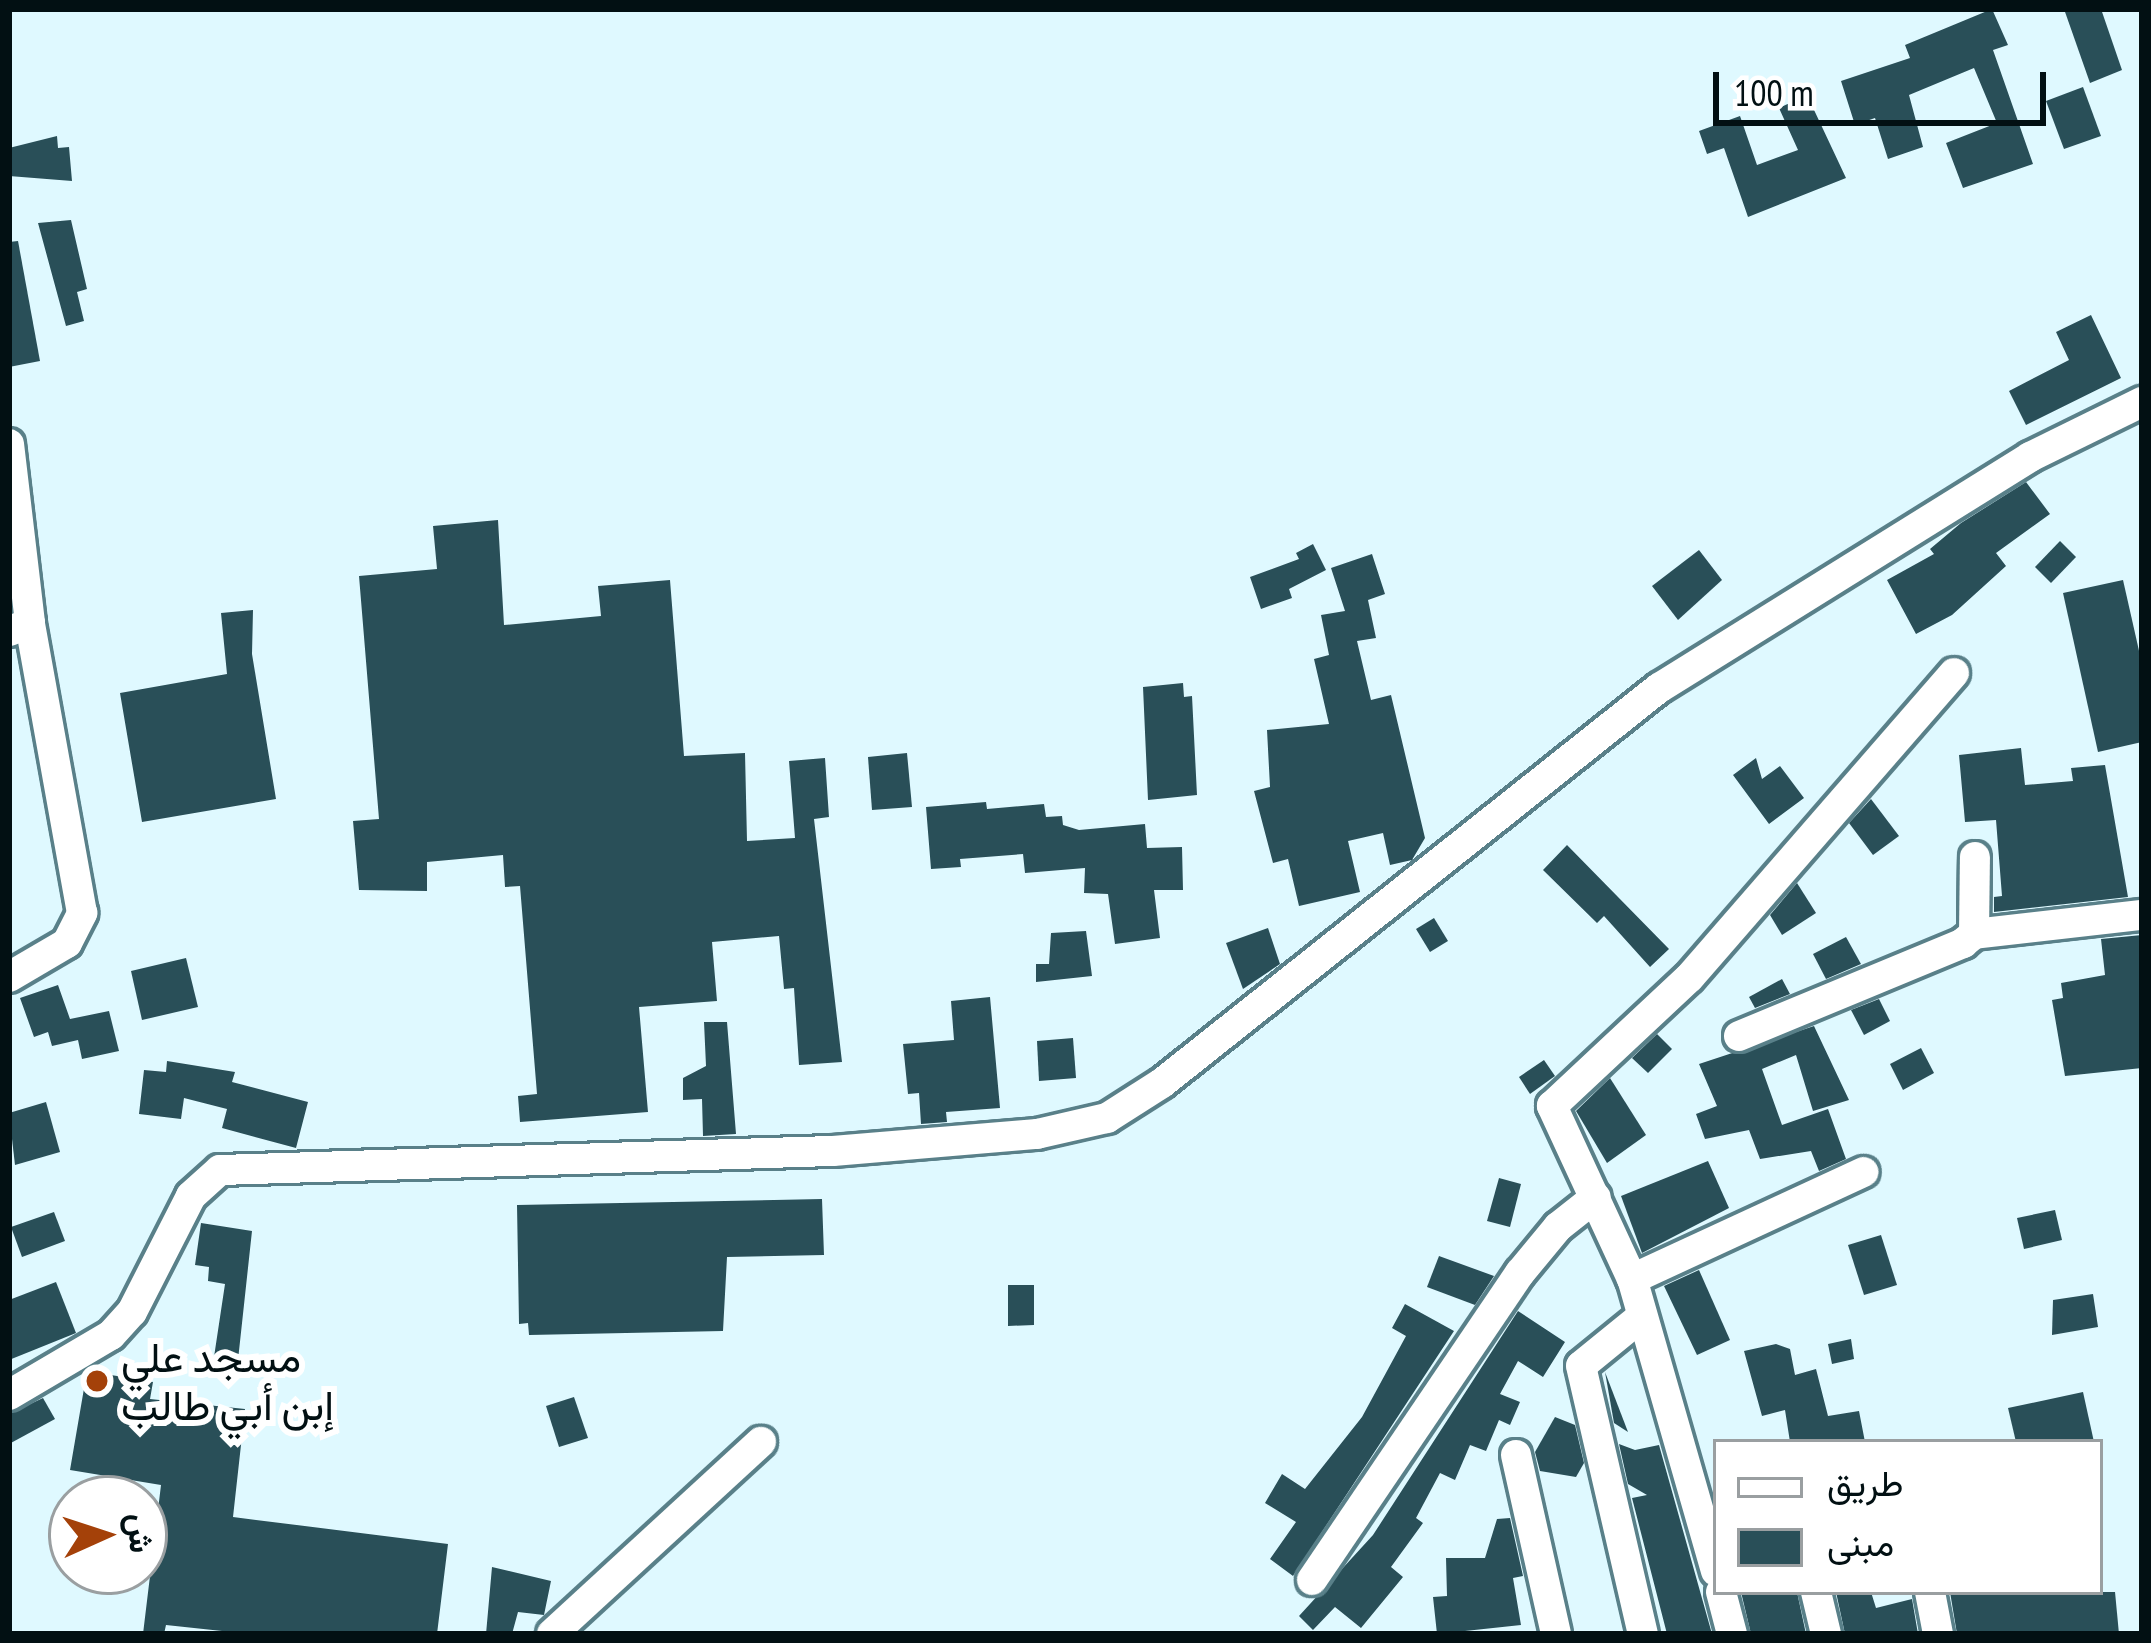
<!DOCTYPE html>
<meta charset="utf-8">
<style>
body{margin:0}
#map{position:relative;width:2151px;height:1643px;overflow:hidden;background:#dff9ff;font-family:"PT Sans Narrow",Vazirmatn,sans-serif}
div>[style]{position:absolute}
.building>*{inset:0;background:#294f58}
.roads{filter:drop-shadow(3px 0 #598089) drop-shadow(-3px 0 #598089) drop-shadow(0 3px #598089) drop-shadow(0 -3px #598089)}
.minor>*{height:30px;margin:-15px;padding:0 15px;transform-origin:15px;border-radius:15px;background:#fff}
.dots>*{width:33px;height:33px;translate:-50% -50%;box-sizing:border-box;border:6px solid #fff;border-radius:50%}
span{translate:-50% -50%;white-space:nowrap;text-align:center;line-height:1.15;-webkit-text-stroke:12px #fff;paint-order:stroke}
.poi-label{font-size:42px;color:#021013}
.left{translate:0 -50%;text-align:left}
.frame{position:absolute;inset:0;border:12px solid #021013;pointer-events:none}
.legend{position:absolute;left:1713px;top:1439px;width:390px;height:156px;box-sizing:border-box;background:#fff;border:3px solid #9a9fa1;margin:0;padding:15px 21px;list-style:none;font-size:36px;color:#021013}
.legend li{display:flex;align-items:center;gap:24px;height:60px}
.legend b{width:60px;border:3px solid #9a9fa1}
.north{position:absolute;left:48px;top:1475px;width:120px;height:120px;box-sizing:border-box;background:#fff;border:3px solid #9a9fa1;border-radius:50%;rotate:87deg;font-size:33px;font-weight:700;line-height:48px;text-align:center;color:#021013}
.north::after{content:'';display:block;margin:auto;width:42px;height:54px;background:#a44109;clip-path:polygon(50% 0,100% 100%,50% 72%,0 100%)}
.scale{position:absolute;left:1713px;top:72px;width:333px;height:54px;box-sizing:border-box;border:6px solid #021013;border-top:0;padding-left:15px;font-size:36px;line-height:42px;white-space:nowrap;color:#021013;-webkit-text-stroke:9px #fff;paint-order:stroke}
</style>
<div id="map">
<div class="building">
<div style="clip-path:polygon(1992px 9px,2008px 45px,1993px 50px,2033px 164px,1963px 188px,1946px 143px,1997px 123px,1974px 68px,1909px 95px,1923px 147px,1888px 159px,1875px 118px,1855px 125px,1841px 81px,1910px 58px,1905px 45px)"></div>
<div style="clip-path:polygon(2064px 9px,2101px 9px,2122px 70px,2090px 83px)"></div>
<div style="clip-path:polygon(2083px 87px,2101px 136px,2064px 149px,2046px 101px)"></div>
<div style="clip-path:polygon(1807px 95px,1846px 178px,1748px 217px,1724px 148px,1707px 154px,1699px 131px,1740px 116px,1757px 165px,1798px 150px,1779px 108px)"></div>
<div style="clip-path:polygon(57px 136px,58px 148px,69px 147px,72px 181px,9px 176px,9px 148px)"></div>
<div style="clip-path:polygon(71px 220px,87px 289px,77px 292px,84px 321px,66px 326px,38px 223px)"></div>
<div style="clip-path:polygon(18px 241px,40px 361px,9px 367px,9px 242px)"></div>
<div style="clip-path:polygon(2091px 315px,2121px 378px,2026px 425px,2009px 391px,2069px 360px,2056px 332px)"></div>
<div style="clip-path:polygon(2026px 482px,2050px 514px,1996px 553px,2006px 566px,1952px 615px,1916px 634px,1887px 580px,1934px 554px,1930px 549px,1961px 523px)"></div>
<div style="clip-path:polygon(498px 520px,504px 625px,601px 616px,598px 586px,670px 580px,684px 756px,745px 753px,747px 841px,795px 838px,789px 761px,825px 758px,829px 817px,814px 819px,842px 1062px,799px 1065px,794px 988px,784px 989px,779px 936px,712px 942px,717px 1001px,639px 1007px,648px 1112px,520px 1122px,518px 1096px,537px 1094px,520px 886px,505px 887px,503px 855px,427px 862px,427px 891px,359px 890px,353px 821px,379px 819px,359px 576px,437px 569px,433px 526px)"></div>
<div style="clip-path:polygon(2060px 541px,2076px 557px,2051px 583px,2035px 567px)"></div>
<div style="clip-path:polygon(1313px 544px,1326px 570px,1289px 589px,1292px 598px,1261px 609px,1250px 577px,1299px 559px,1296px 553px)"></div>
<div style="clip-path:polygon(1699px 550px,1722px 580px,1678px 620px,1652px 586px)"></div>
<div style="clip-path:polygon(1372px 554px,1385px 594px,1368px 600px,1376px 638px,1357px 641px,1371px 700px,1391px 695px,1425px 838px,1412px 860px,1390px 865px,1383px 833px,1348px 841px,1360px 892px,1299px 906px,1288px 859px,1273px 863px,1254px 791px,1270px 787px,1267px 730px,1329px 724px,1314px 659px,1329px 655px,1321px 615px,1345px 611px,1331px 568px)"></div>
<div style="clip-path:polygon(2123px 580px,2142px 664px,2142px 742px,2098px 752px,2063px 593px)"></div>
<div style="clip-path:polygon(253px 610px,252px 654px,276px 799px,142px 822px,120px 693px,227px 674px,221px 613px)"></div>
<div style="clip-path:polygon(1183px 683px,1184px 697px,1192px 696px,1197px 795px,1148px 800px,1143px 687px)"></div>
<div style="clip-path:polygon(2021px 748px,2025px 785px,2073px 781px,2071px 768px,2105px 765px,2128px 897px,1994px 912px,1994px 897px,2002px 896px,1996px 820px,1965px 822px,1959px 755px)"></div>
<div style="clip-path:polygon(907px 753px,912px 807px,872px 810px,868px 757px)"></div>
<div style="clip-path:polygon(1756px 758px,1762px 779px,1780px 766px,1804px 798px,1769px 824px,1733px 775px)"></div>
<div style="clip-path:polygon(1871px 799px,1899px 836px,1873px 855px,1849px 823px)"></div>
<div style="clip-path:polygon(986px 802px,987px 809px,1044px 804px,1046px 817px,1062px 816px,1063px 825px,1079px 830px,1145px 824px,1147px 848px,1182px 847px,1183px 890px,1154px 890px,1160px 938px,1115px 944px,1108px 894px,1084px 893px,1085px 868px,1025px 873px,1023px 854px,960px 859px,961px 867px,931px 869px,926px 807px)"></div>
<div style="clip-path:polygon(1567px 845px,1669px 949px,1650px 967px,1604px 916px,1597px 923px,1543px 870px)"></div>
<div style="clip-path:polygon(1797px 883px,1816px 913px,1782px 935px,1770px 915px)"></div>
<div style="clip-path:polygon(1434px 918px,1448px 941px,1430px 952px,1416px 929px)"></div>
<div style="clip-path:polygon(1268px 928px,1280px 964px,1243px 989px,1226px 943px)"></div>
<div style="clip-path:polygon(1086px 931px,1092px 976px,1036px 982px,1036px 964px,1049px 964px,1051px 933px)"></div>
<div style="clip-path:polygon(2142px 935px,2142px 1068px,2065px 1076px,2052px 1000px,2063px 998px,2061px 983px,2105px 975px,2101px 939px)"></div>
<div style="clip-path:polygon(1846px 937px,1861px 964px,1826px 979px,1813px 954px)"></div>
<div style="clip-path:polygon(186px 958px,198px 1007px,142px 1020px,131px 971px)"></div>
<div style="clip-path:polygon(1782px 979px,1790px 994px,1755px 1008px,1749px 997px)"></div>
<div style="clip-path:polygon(58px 985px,70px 1019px,109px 1011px,119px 1051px,82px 1059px,78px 1040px,52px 1046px,48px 1032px,34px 1037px,20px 998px)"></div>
<div style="clip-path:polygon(990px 997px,1000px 1108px,946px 1112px,947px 1122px,921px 1124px,919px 1093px,908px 1094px,903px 1044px,954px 1040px,951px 1001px)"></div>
<div style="clip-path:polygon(1879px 999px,1890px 1021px,1864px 1035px,1851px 1010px)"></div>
<div style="clip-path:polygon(704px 1022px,727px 1022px,736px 1134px,703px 1136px,702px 1099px,683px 1100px,683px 1078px,706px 1066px)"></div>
<div style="clip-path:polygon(1814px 1026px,1849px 1100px,1813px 1111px,1796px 1055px,1762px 1069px,1782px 1125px,1828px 1109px,1846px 1159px,1819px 1171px,1811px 1151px,1760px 1159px,1749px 1130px,1705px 1139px,1696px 1114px,1717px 1106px,1699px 1064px)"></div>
<div style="clip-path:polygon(1657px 1034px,1672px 1049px,1648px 1073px,1632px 1058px)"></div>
<div style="clip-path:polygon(1073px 1038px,1076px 1078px,1039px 1081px,1037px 1041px)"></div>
<div style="clip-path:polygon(1921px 1048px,1934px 1073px,1903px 1090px,1890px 1064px)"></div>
<div style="clip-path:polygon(1544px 1060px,1555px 1076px,1530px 1094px,1519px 1077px)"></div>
<div style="clip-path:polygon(167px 1061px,235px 1072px,232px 1082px,308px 1102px,296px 1148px,222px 1128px,227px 1109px,184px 1098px,181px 1119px,139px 1114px,144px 1070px,166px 1072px)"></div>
<div style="clip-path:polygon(1610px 1078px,1646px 1135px,1607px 1163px,1576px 1111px)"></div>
<div style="clip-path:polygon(46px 1102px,60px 1152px,15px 1165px,9px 1113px)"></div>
<div style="clip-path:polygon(1708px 1161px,1729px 1208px,1642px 1253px,1621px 1196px)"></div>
<div style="clip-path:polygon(1499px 1178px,1521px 1184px,1510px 1227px,1487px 1221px)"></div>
<div style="clip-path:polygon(822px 1199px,824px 1255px,727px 1257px,723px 1331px,529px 1335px,528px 1323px,519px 1324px,517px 1205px)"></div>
<div style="clip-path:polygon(2055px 1210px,2062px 1240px,2024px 1249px,2017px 1218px)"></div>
<div style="clip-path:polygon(54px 1212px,65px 1241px,22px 1257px,11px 1227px)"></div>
<div style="clip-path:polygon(201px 1223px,252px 1231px,238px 1360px,214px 1357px,225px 1284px,208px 1281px,209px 1267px,195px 1265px)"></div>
<div style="clip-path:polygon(1881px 1235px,1897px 1285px,1864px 1295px,1848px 1245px)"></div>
<div style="clip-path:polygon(1439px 1256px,1494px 1276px,1475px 1305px,1427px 1287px)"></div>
<div style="clip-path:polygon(1699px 1270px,1730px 1340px,1697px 1355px,1664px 1286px)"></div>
<div style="clip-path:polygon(56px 1282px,76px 1333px,9px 1360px,9px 1300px)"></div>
<div style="clip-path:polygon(1008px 1285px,1034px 1285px,1034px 1325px,1008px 1326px)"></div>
<div style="clip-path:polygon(2093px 1294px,2098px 1327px,2052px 1335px,2053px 1300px)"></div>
<div style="clip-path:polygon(1405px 1304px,1454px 1331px,1293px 1576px,1270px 1559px,1296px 1522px,1265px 1503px,1282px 1474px,1305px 1489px,1362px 1417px,1406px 1336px,1392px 1328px)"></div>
<div style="clip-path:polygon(1518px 1311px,1565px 1342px,1543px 1377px,1518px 1361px,1500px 1394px,1520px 1402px,1510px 1425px,1499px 1420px,1486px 1451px,1470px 1445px,1455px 1480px,1440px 1473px,1416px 1518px,1423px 1523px,1391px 1567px,1403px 1577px,1361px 1628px,1335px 1607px,1313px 1630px,1299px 1616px,1373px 1535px)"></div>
<div style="clip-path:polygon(1851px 1339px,1854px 1359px,1832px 1364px,1828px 1344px)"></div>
<div style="clip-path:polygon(1776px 1344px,1790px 1349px,1795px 1375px,1816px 1369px,1828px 1416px,1859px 1411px,1865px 1442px,1790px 1442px,1785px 1410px,1762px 1416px,1744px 1351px)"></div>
<div style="clip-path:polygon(87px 1371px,153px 1382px,150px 1399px,245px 1409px,233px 1517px,448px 1544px,437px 1634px,250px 1634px,166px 1625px,164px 1634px,143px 1634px,161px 1485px,70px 1470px)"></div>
<div style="clip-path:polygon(1605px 1372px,1628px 1432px,1614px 1423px)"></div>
<div style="clip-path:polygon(2083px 1392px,2094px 1442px,2016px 1442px,2008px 1408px)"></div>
<div style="clip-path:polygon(574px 1397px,588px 1438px,559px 1447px,546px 1406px)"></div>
<div style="clip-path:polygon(43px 1398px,55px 1419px,9px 1444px,9px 1414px)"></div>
<div style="clip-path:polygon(1555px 1417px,1575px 1425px,1584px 1463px,1576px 1477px,1540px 1471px,1535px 1452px)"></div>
<div style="clip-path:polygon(1619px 1444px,1635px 1450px,1659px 1445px,1712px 1634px,1667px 1634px,1632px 1498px,1647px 1495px,1628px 1484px)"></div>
<div style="clip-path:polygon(1510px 1518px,1523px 1576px,1513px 1578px,1521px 1625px,1437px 1634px,1433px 1597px,1447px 1596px,1446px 1558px,1485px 1558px,1497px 1519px)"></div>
<div style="clip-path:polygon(492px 1567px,551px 1581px,544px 1615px,518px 1612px,512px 1634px,486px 1634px)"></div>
<div style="clip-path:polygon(1741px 1592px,1797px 1592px,1806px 1634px,1751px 1634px)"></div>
<div style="clip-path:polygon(1836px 1592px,1871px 1592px,1876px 1608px,1912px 1599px,1918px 1634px,1845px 1634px)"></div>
<div style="clip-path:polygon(1950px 1592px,2115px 1592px,2119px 1634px,1957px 1634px)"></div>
</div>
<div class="roads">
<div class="minor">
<div style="left:9px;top:444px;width:180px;rotate:83.3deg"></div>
<div style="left:30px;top:623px;width:22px;rotate:159deg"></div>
<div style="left:1974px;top:934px;width:169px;rotate:-6.5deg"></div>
<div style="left:9px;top:977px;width:67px;rotate:-30.4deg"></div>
<div style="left:67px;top:943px;width:34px;rotate:-63deg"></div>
<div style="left:82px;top:913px;width:295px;rotate:-100.2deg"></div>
<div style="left:1739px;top:1036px;width:243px;rotate:-22.5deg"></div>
<div style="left:1963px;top:943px;width:14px;rotate:-39deg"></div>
<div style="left:1974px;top:934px;width:77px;rotate:-89.3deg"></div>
<div style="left:1632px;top:1279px;width:255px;rotate:-24.8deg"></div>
<div style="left:1641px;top:1317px;width:77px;rotate:140.8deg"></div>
<div style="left:1581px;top:1366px;width:275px;rotate:77deg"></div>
<div style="left:9px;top:1395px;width:118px;rotate:-30.5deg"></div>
<div style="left:111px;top:1335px;width:31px;rotate:-48deg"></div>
<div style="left:132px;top:1312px;width:130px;rotate:-63deg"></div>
<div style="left:191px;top:1196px;width:39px;rotate:-42deg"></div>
<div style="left:220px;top:1170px;width:613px;rotate:-1.78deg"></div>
<div style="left:833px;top:1151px;width:205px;rotate:-4.8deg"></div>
<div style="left:1037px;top:1134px;width:72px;rotate:-12.9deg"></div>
<div style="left:1107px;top:1118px;width:65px;rotate:-32.5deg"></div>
<div style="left:1162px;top:1083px;width:635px;rotate:-38.48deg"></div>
<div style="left:1659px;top:688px;width:437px;rotate:-31.9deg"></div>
<div style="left:2030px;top:457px;width:125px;rotate:-26.2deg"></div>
<div style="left:1516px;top:1455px;width:183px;rotate:77.4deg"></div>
<div style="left:1716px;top:1571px;width:304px;rotate:-106deg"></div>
<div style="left:1632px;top:1279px;width:191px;rotate:-114.8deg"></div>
<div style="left:1552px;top:1106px;width:187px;rotate:-43.1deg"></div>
<div style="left:1689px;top:978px;width:404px;rotate:-49deg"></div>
<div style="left:1312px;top:1580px;width:371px;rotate:-55.9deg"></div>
<div style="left:1520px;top:1273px;width:60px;rotate:-50.4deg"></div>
<div style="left:1558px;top:1227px;width:48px;rotate:-38.3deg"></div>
<div style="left:1721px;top:1592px;width:43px;rotate:75.3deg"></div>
<div style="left:1816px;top:1592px;width:43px;rotate:76.6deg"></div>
<div style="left:1930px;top:1592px;width:43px;rotate:79.2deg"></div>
<div style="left:552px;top:1634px;width:284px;rotate:-42.6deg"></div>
</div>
</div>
<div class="dots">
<div style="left:97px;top:1381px;background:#a44109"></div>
</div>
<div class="poi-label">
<span class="left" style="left:121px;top:1381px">مسجد علي<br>إبن أبي طالب</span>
</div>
<div class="frame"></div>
<ul class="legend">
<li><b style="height:15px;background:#fff"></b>طريق</li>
<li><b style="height:33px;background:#294f58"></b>مبنى</li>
</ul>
<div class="north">ش</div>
<div class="scale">100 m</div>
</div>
